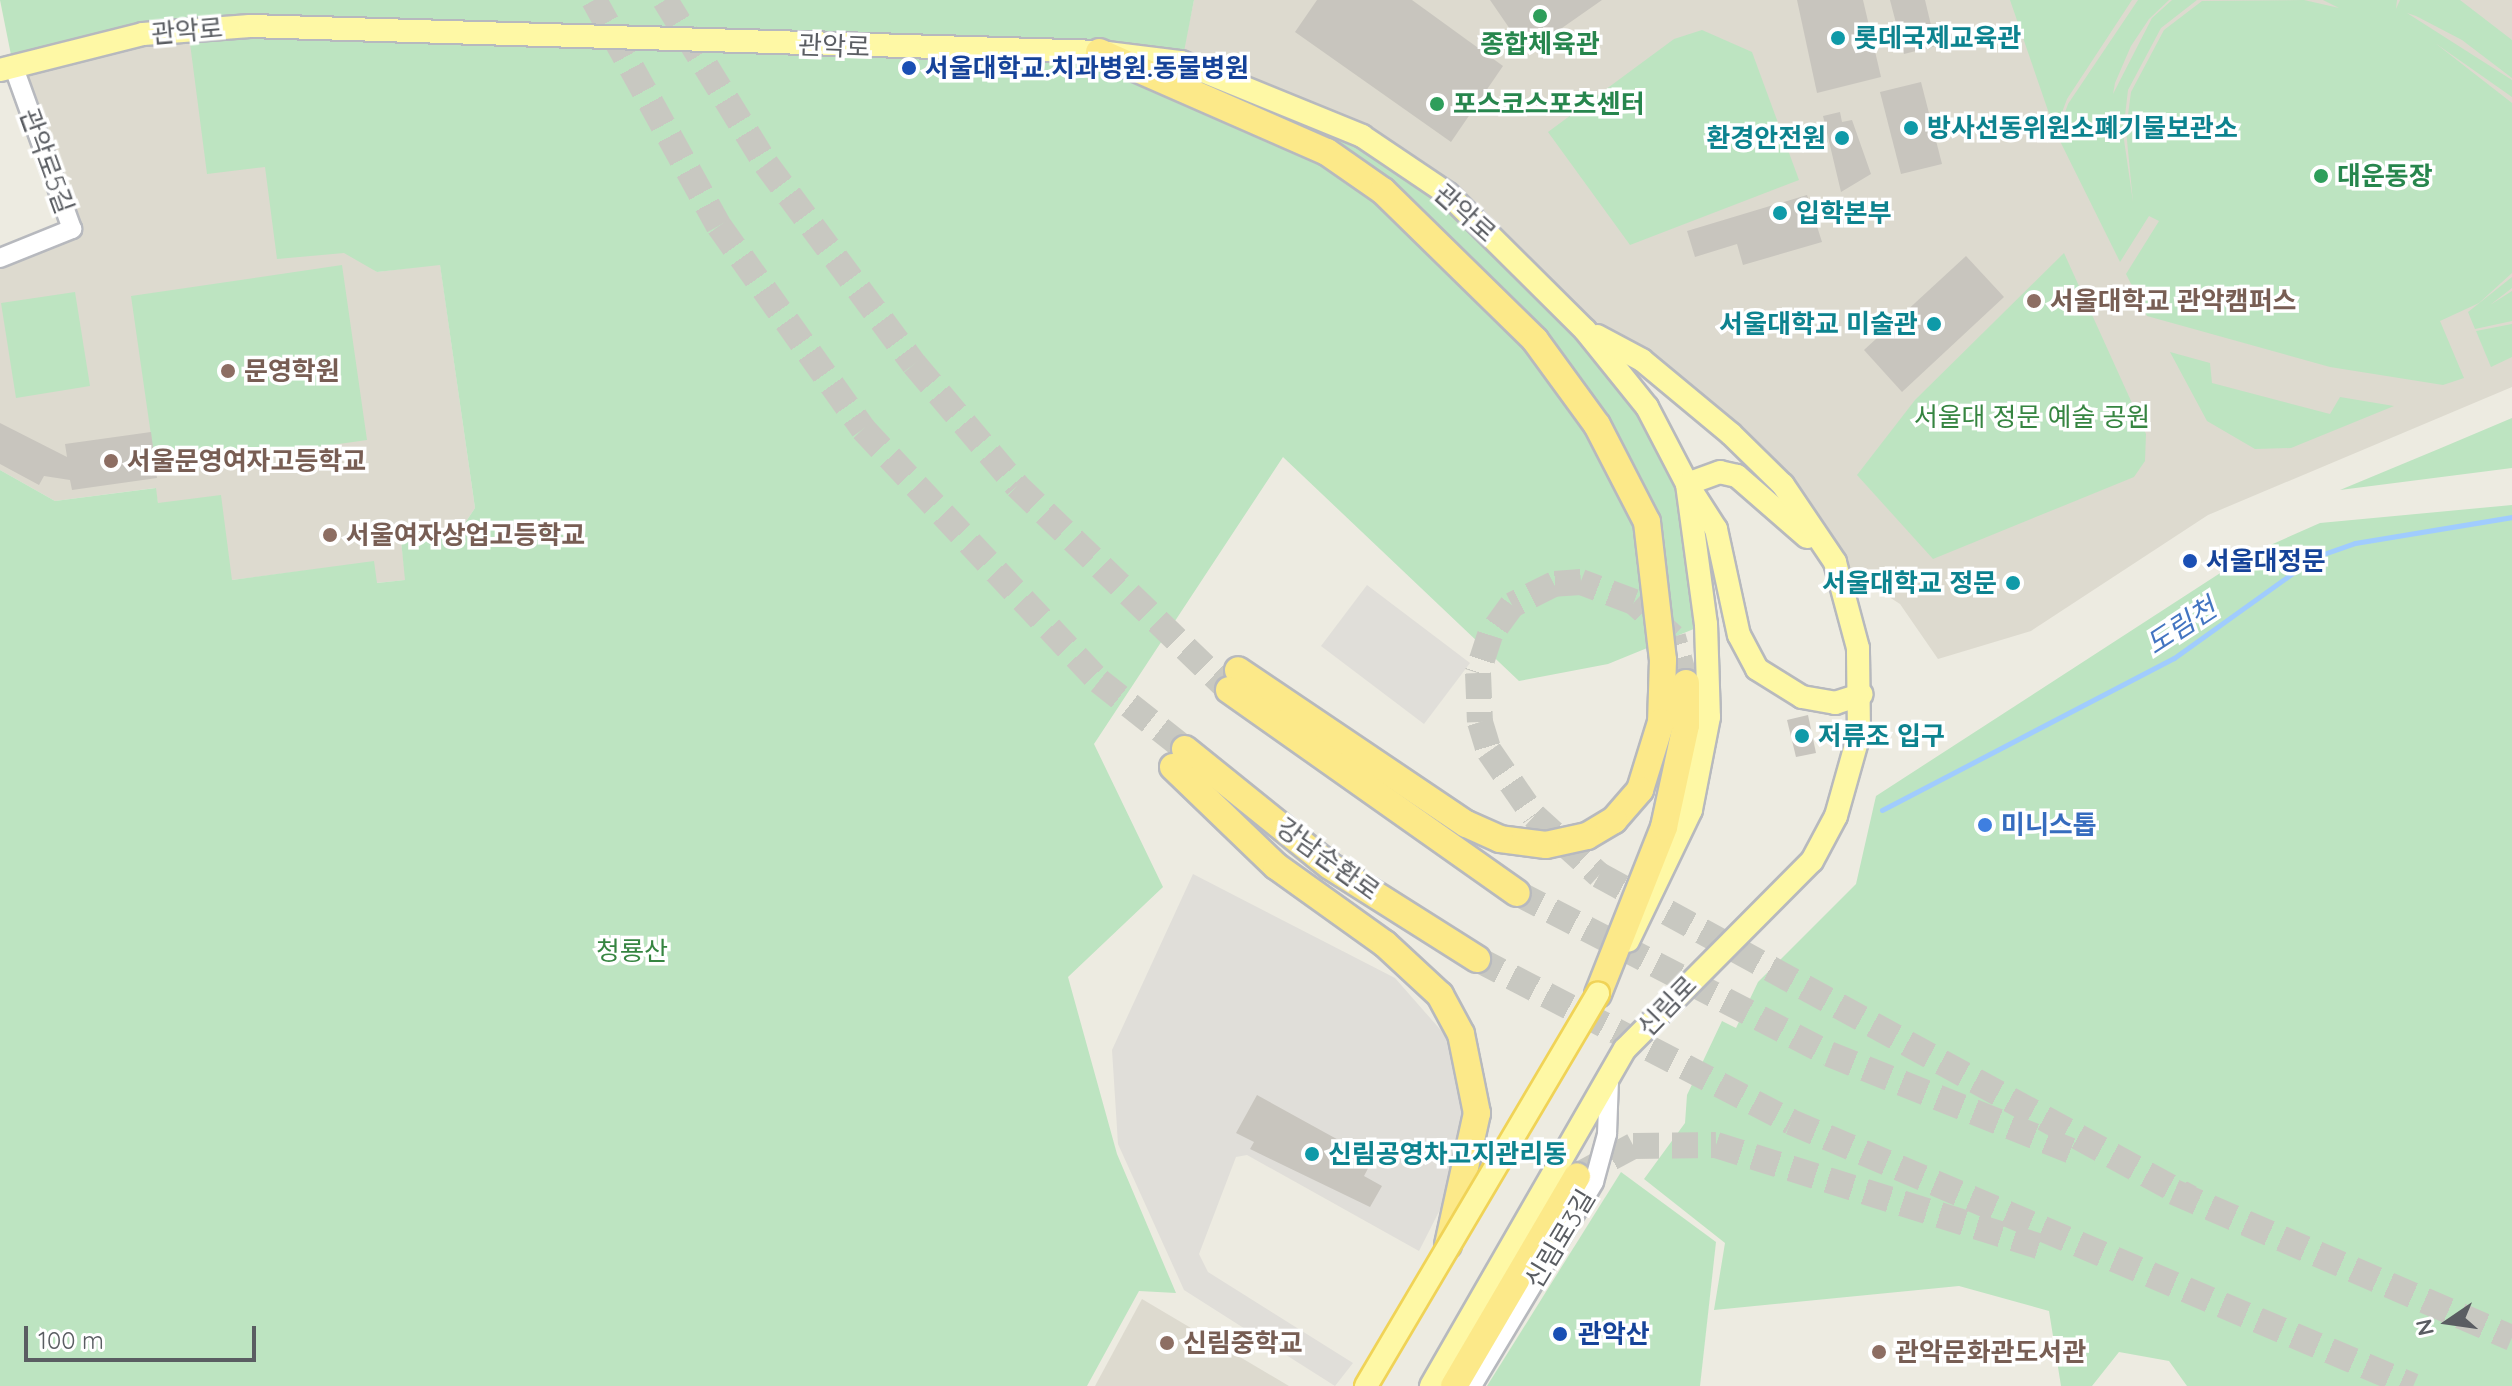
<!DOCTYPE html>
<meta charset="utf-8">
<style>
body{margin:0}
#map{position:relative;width:2512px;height:1386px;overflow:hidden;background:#edebe1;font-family:Quicksand,"Noto Sans KR",sans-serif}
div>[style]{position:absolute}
.industrial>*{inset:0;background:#e0ded9}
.education>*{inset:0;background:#dddacf}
.green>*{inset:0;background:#bde4c1}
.stream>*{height:5px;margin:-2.5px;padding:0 2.5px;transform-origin:2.5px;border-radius:2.5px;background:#a0ccfe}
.building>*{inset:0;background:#c8c5be}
.highway-tunnel>*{height:26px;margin-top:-13px;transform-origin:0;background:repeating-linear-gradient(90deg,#c8c8c1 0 26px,transparent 0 39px)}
.roads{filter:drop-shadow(2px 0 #b7b9be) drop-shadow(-2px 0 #b7b9be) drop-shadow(0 2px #b7b9be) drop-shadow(0 -2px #b7b9be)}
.minor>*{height:18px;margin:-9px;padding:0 9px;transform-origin:9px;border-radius:9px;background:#fff}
.major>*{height:22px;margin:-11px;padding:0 11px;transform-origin:11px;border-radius:11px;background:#fef8a5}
.highway>*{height:26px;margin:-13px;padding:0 13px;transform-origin:13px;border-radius:13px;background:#fce989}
.bridges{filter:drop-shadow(2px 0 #f0d357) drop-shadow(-2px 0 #f0d357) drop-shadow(0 2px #f0d357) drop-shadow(0 -2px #f0d357)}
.major-bridge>*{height:22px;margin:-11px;padding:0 11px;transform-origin:11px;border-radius:11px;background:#fef8a5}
.dots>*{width:22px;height:22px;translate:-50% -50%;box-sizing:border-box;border:4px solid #fff;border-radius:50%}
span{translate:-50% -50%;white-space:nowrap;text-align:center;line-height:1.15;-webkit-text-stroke:7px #fff;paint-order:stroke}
.street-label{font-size:26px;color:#5a5d62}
.culture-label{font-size:26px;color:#0d838f;font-weight:700}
.left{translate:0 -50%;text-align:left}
.right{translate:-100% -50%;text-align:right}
.leisure-label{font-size:26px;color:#27864d;font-weight:700}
.transit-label{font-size:26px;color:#164399;font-weight:700}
.education-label{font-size:26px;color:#785e54;font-weight:700}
.park-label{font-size:26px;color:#368541}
.shop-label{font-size:26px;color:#366cbe;font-weight:700}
.water-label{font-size:28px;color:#4375c1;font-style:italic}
.north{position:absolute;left:2408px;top:1282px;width:80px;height:80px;-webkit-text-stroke:6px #fff;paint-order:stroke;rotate:257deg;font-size:22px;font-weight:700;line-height:32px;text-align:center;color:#5a5d62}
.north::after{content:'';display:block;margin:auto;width:28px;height:36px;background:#5a5d62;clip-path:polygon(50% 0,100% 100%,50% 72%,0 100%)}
.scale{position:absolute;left:24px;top:1326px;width:232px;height:36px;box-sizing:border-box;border:4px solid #5a5d62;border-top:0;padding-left:10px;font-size:24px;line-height:28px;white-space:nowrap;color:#5a5d62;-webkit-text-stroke:6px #fff;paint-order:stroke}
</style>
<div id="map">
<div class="industrial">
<div style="clip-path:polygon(1367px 585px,1470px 663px,1424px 724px,1321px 646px)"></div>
<div style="clip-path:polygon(1193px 874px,1395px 978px,1453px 1044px,1469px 1101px,1461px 1168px,1419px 1251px,1247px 1155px,1236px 1157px,1199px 1254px,1208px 1272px,1353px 1363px,1335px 1386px,1184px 1290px,1118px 1144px,1112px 1050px)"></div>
</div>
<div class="education">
<div style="clip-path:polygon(1194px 0,2512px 0,2512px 387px,2208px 515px,2031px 631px,1938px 659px,1900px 604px,1835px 562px,1783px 485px,1642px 360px,1181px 62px)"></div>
<div style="clip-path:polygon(188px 28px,340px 157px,353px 255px,377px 272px,440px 264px,475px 508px,459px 532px,401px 541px,406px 580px,376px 583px,373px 562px,232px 580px,158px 503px,155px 488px,55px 501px,0 470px,0 258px,72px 229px,13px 65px)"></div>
<div style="clip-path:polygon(1142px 1299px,1289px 1386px,1095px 1386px)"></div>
</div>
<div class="green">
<div style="clip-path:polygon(0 0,1194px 0,1182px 62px,1284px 99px,1448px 194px,1585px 330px,1670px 448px,1706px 624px,1608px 664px,1519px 681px,1283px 457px,1094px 744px,1163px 887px,1068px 977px,1117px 1154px,1176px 1293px,1139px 1291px,1087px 1386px,0 1386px,0 470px,55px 501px,156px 488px,158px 503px,221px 495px,232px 580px,374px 561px,377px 583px,405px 580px,401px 540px,459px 532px,475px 508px,440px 265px,377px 272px,344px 253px,277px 259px,265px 167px,207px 174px,188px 28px,13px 65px)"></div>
<div style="clip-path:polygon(2010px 0,2132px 0,2067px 99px,2055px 131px)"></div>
<div style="clip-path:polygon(2138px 0,2169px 0,2149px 19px,2131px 46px,2115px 83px,2113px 94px,2152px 18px,2172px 0,2197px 0,2161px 28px,2128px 90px,2123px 133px,2133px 202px,2126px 130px,2131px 92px,2164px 30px,2202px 1px,2304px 0,2339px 8px,2323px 0,2397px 0,2396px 9px,2400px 0,2460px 0,2512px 40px,2512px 78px,2462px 40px,2416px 16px,2407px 13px,2512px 80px,2512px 97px,2435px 43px,2512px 103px,2512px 273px,2479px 303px,2440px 321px,2464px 378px,2443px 385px,2330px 367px,2147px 316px,2126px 274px,2159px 221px,2149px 216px,2120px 262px,2057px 135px,2068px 104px)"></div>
<div style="clip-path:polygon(1702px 30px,1752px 52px,1799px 180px,1630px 245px,1548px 132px,1674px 39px)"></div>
<div style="clip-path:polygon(2064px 253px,2146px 434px,2145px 461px,2134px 477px,1933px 559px,1857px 475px,1915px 400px)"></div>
<div style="clip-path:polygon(342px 265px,367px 440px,156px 470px,131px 296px)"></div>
<div style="clip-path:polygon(2512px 277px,2512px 288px,2490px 305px,2512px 291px,2512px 321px,2475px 329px,2468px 312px)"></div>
<div style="clip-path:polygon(75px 292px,90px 386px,16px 398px,1px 303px)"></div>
<div style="clip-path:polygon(2512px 324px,2512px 357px,2491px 367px,2476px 331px)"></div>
<div style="clip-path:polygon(2170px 352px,2210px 363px,2212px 383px,2330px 414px,2340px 397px,2394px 406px,2291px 448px,2255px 449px,2207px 421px)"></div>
<div style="clip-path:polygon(2512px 418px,2512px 468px,2340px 490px,2441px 448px)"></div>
<div style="clip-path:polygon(2512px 505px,2512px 1386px,2187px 1386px,2169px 1361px,2119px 1352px,2092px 1386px,2061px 1386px,2049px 1311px,1959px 1286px,1714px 1310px,1725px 1243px,1644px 1179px,1685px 1123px,1687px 1095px,1722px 1021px,1736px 1028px,1758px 982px,1856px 884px,1876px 796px,2248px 555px,2320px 523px)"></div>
<div style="clip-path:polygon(1621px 1172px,1716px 1242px,1700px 1386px,1487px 1386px)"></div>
</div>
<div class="stream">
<div style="left:1882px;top:810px;width:329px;rotate:-27.5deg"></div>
<div style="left:2174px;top:658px;width:173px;rotate:-35.6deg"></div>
<div style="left:2315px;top:557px;width:42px;rotate:-19.3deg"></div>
<div style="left:2355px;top:543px;width:159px;rotate:-9.4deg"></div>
</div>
<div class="building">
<div style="clip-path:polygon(1317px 0,1412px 0,1503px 66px,1451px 142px,1295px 32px)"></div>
<div style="clip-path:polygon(1490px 0,1602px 0,1542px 42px,1512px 32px)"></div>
<div style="clip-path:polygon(1797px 0,1863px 0,1881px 77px,1817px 93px)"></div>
<div style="clip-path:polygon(1890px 0,1925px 0,1936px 46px,1904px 54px)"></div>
<div style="clip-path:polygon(1921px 82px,1942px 164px,1901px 174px,1880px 92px)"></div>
<div style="clip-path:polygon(1840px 112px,1842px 122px,1852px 120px,1871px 174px,1841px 192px,1823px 116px)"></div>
<div style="clip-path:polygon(1807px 195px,1822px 242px,1743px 265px,1737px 244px,1695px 257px,1687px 231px)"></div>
<div style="clip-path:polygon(1966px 256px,2004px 297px,1902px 392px,1864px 350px)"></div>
<div style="clip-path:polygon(0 423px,67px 457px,65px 444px,151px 432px,157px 478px,72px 490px,70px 480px,44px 476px,39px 485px,0 464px)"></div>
<div style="clip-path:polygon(1808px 715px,1816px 753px,1796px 757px,1787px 720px)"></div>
<div style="clip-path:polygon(1257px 1095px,1373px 1159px,1364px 1176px,1382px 1186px,1370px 1207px,1250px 1149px,1254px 1142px,1236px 1133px)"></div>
</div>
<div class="highway-tunnel">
<div style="left:594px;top:0;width:258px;rotate:61.1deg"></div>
<div style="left:719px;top:226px;width:249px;rotate:54.6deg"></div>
<div style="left:863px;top:429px;width:345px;rotate:46.9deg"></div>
<div style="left:1099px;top:681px;width:110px;rotate:38.3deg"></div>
<div style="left:665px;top:0;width:193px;rotate:58.4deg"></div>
<div style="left:766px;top:164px;width:249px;rotate:53.5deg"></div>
<div style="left:914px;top:364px;width:160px;rotate:49.8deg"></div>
<div style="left:1017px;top:486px;width:294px;rotate:43.9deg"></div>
<div style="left:1686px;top:683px;width:48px;rotate:-105.8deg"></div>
<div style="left:1673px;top:637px;width:52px;rotate:-138.1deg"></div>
<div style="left:1634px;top:602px;width:57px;rotate:-159.3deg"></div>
<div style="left:1581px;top:582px;width:27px;rotate:176deg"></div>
<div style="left:1554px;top:584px;width:47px;rotate:153.4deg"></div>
<div style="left:1512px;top:605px;width:37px;rotate:126deg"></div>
<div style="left:1490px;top:635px;width:40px;rotate:108deg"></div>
<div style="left:1478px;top:673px;width:49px;rotate:87.7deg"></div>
<div style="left:1480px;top:722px;width:30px;rotate:73deg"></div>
<div style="left:1489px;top:751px;width:79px;rotate:55.3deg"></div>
<div style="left:1534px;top:816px;width:88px;rotate:42.2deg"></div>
<div style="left:1599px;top:875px;width:674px;rotate:28.66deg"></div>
<div style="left:1517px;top:893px;width:351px;rotate:27.3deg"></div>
<div style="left:1829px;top:1054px;width:272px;rotate:21.8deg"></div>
<div style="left:1477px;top:959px;width:354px;rotate:27.4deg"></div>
<div style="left:1791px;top:1122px;width:676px;rotate:23deg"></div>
<div style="left:1577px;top:1176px;width:64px;rotate:-28.2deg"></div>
<div style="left:1633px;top:1146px;width:83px;rotate:-0.7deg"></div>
<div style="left:1716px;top:1145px;width:348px;rotate:17.4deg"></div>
<div style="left:2174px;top:1192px;width:368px;rotate:23.4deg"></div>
</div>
<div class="roads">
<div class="minor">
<div style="left:0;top:258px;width:78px;rotate:-21.9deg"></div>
<div style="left:72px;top:229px;width:174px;rotate:-109.8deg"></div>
<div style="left:1472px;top:1386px;width:238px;rotate:-59.1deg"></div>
<div style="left:1594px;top:1182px;width:50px;rotate:-74.8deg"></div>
<div style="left:1607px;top:1134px;width:55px;rotate:-87.9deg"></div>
</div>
<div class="major">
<div style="left:0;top:70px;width:147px;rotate:-14.1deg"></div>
<div style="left:143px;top:34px;width:107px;rotate:-4.3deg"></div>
<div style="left:250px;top:26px;width:849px;rotate:1.75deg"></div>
<div style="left:1099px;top:52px;width:83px;rotate:7deg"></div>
<div style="left:1181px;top:62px;width:196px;rotate:22.2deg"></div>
<div style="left:1362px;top:136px;width:104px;rotate:34deg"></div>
<div style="left:1448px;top:194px;width:193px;rotate:44.8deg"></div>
<div style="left:1585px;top:330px;width:99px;rotate:51.2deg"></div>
<div style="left:1647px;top:407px;width:87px;rotate:62.5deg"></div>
<div style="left:1687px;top:484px;width:141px;rotate:82.3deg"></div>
<div style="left:1706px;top:624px;width:93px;rotate:88.2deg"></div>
<div style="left:1709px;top:717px;width:95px;rotate:101deg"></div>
<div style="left:1691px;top:810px;width:145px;rotate:115.7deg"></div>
<div style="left:1807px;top:537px;width:93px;rotate:-138.9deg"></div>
<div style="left:1737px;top:476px;width:17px;rotate:-167deg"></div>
<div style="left:1720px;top:472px;width:35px;rotate:160deg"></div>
<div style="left:1687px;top:484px;width:54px;rotate:57.2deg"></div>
<div style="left:1716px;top:529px;width:108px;rotate:77.8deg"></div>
<div style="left:1739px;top:635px;width:38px;rotate:62deg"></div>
<div style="left:1757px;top:669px;width:53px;rotate:31.9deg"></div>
<div style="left:1802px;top:697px;width:34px;rotate:10deg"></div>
<div style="left:1835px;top:703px;width:28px;rotate:-18deg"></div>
<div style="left:1431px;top:1386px;width:389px;rotate:-60.1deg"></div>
<div style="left:1625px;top:1049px;width:265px;rotate:-45.2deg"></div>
<div style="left:1812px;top:861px;width:51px;rotate:-61.9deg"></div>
<div style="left:1836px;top:816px;width:85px;rotate:-74.3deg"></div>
<div style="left:1859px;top:734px;width:86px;rotate:-90.7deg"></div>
<div style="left:1858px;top:648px;width:89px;rotate:-105deg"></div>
<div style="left:1835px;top:562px;width:93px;rotate:-124deg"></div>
<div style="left:1783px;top:485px;width:73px;rotate:-135.6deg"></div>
<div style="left:1731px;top:434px;width:116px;rotate:-140.3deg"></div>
<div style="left:1642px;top:360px;width:51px;rotate:-151.9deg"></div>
</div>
<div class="highway">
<div style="left:1099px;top:52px;width:249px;rotate:23.7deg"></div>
<div style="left:1327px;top:152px;width:68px;rotate:34.9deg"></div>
<div style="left:1383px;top:191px;width:213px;rotate:44.4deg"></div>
<div style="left:1535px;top:340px;width:105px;rotate:53.9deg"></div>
<div style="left:1597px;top:425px;width:109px;rotate:62.7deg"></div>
<div style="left:1647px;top:522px;width:139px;rotate:83.4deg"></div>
<div style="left:1663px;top:660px;width:62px;rotate:91.8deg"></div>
<div style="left:1661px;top:722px;width:71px;rotate:107.2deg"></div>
<div style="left:1640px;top:790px;width:40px;rotate:131deg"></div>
<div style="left:1614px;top:820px;width:31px;rotate:149deg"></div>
<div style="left:1587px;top:836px;width:42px;rotate:167.6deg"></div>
<div style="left:1546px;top:845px;width:46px;rotate:-172.6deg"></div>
<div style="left:1500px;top:839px;width:37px;rotate:-156deg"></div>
<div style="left:1466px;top:824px;width:275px;rotate:-146deg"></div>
<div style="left:1229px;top:690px;width:352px;rotate:35.2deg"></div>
<div style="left:1185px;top:749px;width:186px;rotate:38.9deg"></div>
<div style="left:1330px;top:866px;width:174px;rotate:32.3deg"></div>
<div style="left:1173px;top:767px;width:143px;rotate:43.9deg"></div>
<div style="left:1276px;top:866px;width:134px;rotate:35.6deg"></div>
<div style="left:1385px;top:944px;width:75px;rotate:42.8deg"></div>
<div style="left:1440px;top:995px;width:44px;rotate:61.7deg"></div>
<div style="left:1461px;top:1034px;width:81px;rotate:78.6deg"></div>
<div style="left:1477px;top:1113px;width:135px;rotate:102.4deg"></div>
<div style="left:1598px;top:994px;width:180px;rotate:-68.4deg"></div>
<div style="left:1664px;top:827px;width:104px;rotate:-77.8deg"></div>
<div style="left:1686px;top:725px;width:42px;rotate:-90deg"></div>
<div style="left:1454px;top:1386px;width:243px;rotate:-59.6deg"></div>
</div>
</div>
<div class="bridges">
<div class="major-bridge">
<div style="left:1366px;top:1386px;width:456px;rotate:-59.4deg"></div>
</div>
</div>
<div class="dots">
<div style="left:1540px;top:16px;background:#2e9e5b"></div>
<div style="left:1838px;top:38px;background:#0f9aa8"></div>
<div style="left:909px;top:68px;background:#1a4fb4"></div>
<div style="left:1437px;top:104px;background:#2e9e5b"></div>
<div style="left:1911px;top:128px;background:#0f9aa8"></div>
<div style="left:1842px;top:138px;background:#0f9aa8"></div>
<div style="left:2321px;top:176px;background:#2e9e5b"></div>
<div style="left:1780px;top:213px;background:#0f9aa8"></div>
<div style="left:2034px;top:301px;background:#8d6e63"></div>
<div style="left:1934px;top:324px;background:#0f9aa8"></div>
<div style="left:228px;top:371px;background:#8d6e63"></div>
<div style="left:111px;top:461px;background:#8d6e63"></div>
<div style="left:330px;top:535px;background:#8d6e63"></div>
<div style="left:2190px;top:561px;background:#1a4fb4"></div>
<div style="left:2013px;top:583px;background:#0f9aa8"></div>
<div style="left:1802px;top:736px;background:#0f9aa8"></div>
<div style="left:1985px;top:825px;background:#3f7fe0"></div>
<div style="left:1312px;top:1154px;background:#0f9aa8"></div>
<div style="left:1560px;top:1334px;background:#1a4fb4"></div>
<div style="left:1167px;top:1343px;background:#8d6e63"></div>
<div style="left:1879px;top:1352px;background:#8d6e63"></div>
</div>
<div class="street-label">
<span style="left:187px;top:31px;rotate:-5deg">관악로</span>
<span style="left:834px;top:46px;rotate:2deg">관악로</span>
<span style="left:47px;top:161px;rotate:70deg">관악로5길</span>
<span style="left:1465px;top:213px;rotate:42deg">관악로</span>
<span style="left:1328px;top:859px;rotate:36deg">강남순환로</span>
<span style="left:1667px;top:1006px;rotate:-46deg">신림로</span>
<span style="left:1560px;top:1239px;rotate:-59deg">신림로3길</span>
</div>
<div class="culture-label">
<span class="left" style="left:1854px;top:38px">롯데국제교육관</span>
<span class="left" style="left:1927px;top:128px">방사선동위원소폐기물보관소</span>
<span class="right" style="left:1826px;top:138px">환경안전원</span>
<span class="left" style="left:1796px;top:213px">입학본부</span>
<span class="right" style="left:1918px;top:324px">서울대학교 미술관</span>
<span class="right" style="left:1997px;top:583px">서울대학교 정문</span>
<span class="left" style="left:1818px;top:736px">저류조 입구</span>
<span class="left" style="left:1328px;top:1154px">신림공영차고지관리동</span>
</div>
<div class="leisure-label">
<span style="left:1540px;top:44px">종합체육관</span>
<span class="left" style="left:1453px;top:104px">포스코스포츠센터</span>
<span class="left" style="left:2337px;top:176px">대운동장</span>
</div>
<div class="transit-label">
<span class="left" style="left:925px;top:68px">서울대학교.치과병원.동물병원</span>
<span class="left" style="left:2206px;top:561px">서울대정문</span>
<span class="left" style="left:1578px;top:1334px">관악산</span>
</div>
<div class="education-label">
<span class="left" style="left:2050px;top:301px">서울대학교 관악캠퍼스</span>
<span class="left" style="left:244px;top:371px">문영학원</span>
<span class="left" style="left:127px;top:461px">서울문영여자고등학교</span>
<span class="left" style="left:346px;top:535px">서울여자상업고등학교</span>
<span class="left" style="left:1183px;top:1343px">신림중학교</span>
<span class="left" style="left:1895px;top:1352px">관악문화관도서관</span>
</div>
<div class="park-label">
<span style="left:2032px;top:417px">서울대 정문 예술 공원</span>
<span style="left:632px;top:951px">청룡산</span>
</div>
<div class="shop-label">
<span class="left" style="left:2001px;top:825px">미니스톱</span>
</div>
<div class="water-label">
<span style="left:2181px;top:626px;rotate:-33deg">도림천</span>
</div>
<div class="north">N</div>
<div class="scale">100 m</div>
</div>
